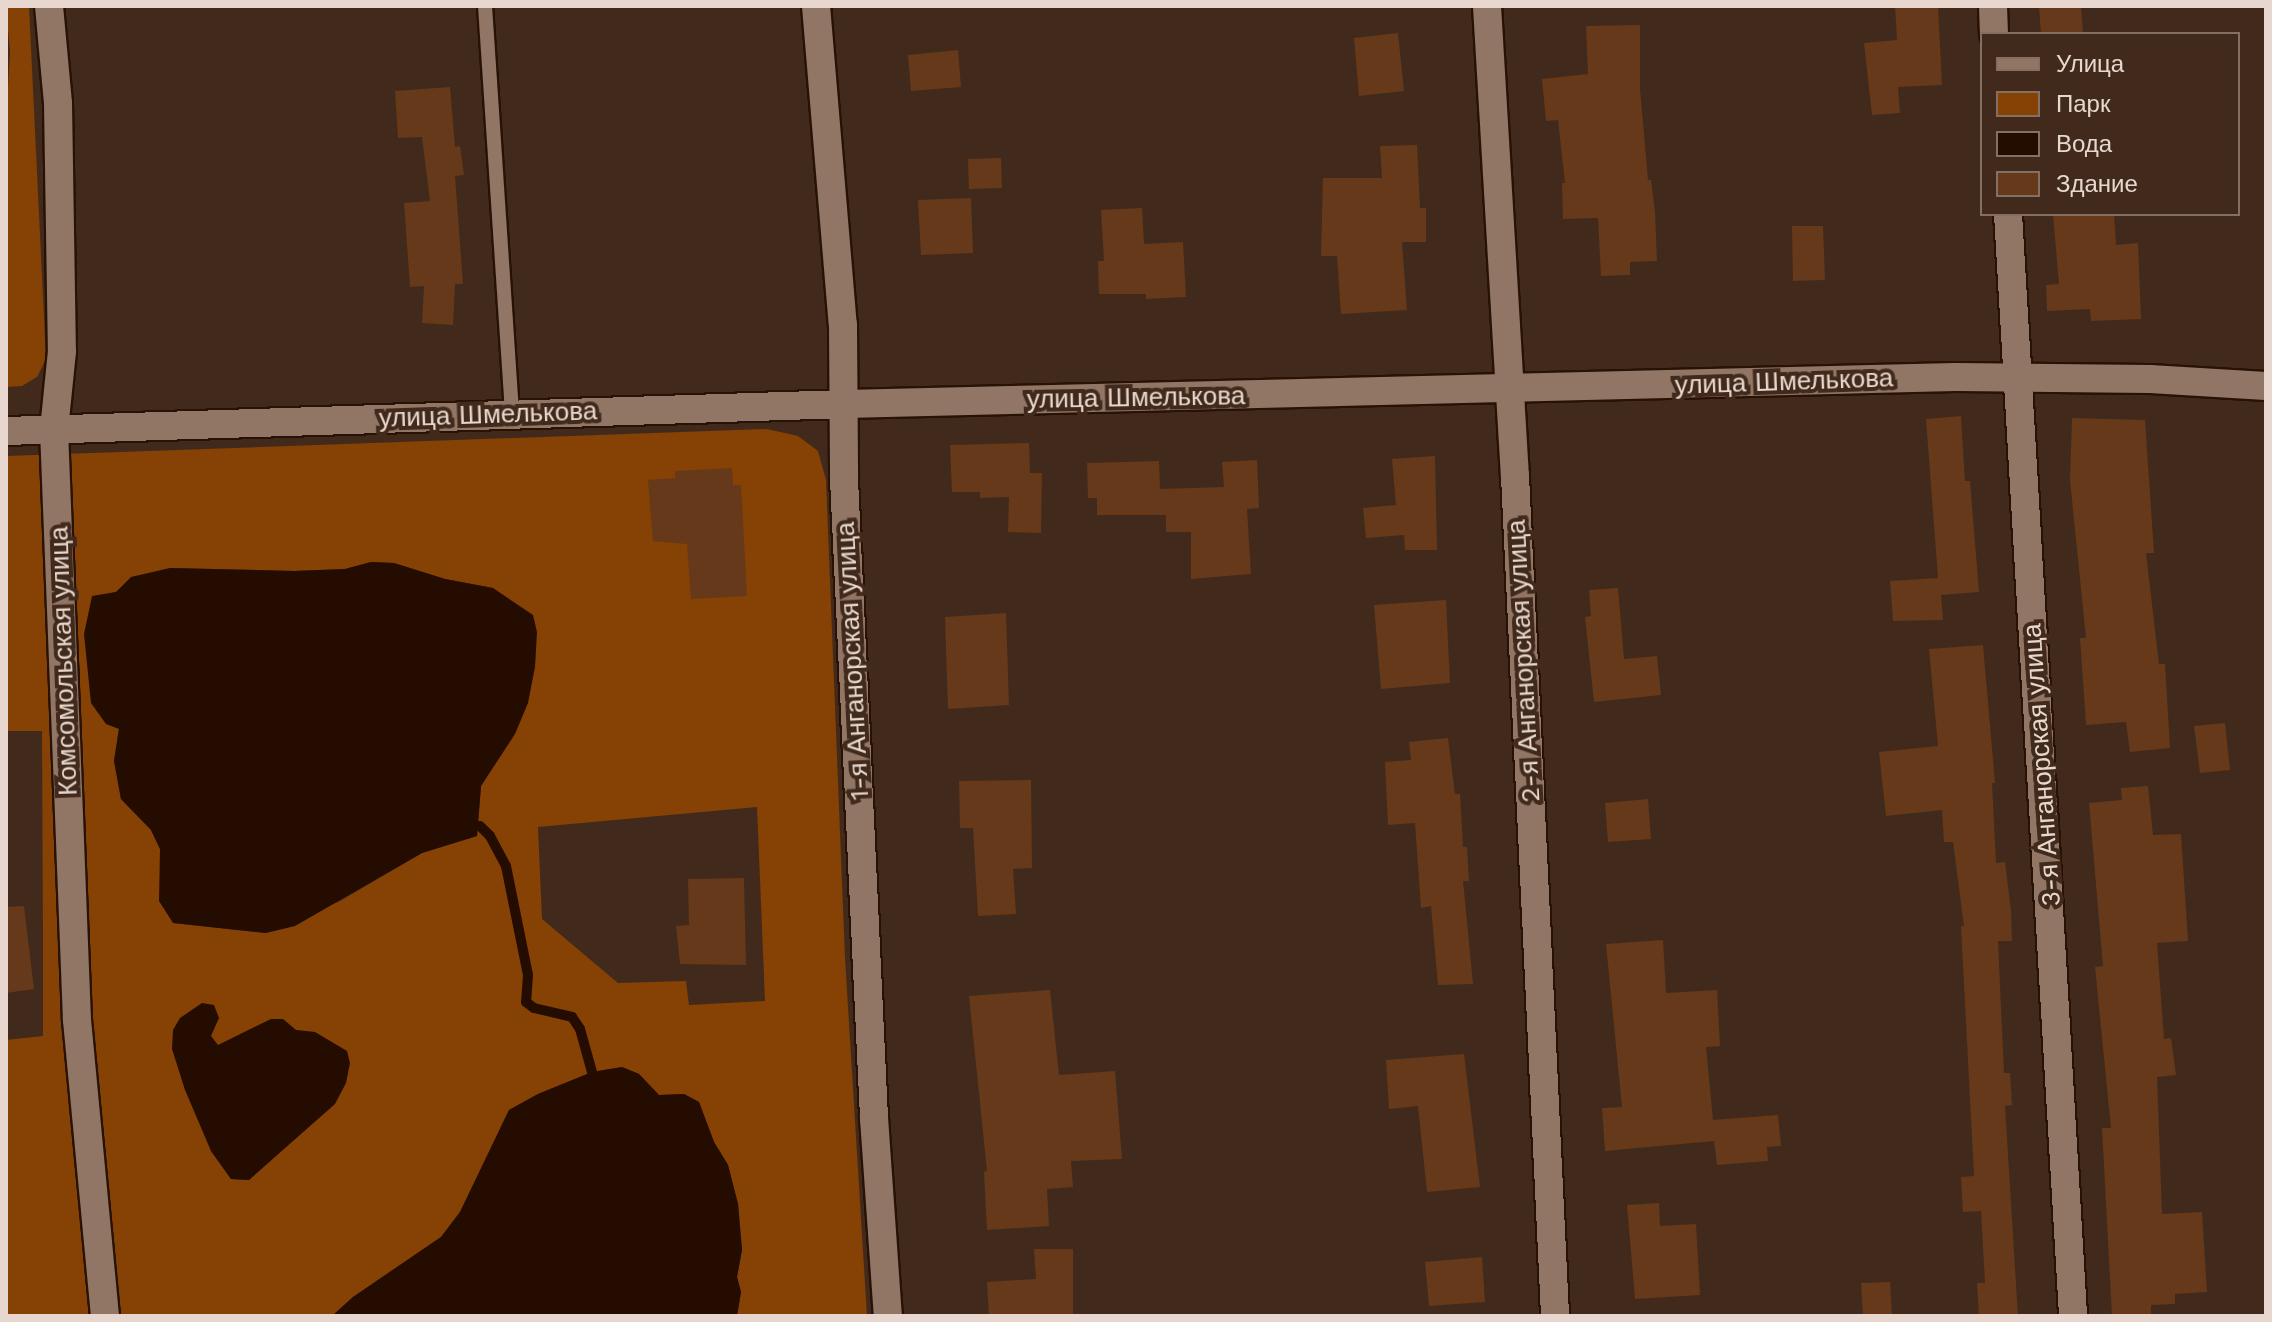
<!DOCTYPE html>
<meta charset="utf-8">
<style>
body{margin:0}
#map{position:relative;width:2272px;height:1322px;overflow:hidden;background:#412a1b;font-family:"Work Sans",sans-serif}
div>[style]{position:absolute}
.green>*{inset:0;background:#864104}
.water>*{inset:0;background:#250c00}
.stream>*{height:10px;margin:-5px;padding:0 5px;transform-origin:5px;border-radius:5px;background:#250c00}
.building>*{inset:0;background:#65391a}
.roads{filter:drop-shadow(2px 0 #271205) drop-shadow(-2px 0 #271205) drop-shadow(0 2px #271205) drop-shadow(0 -2px #271205)}
.lane>*{height:14px;margin:-7px;padding:0 7px;transform-origin:7px;border-radius:7px;background:#917665}
.street>*{height:28px;margin:-14px;padding:0 14px;transform-origin:14px;border-radius:14px;background:#917665}
span{translate:-50% -50%;white-space:nowrap;text-align:center;line-height:1.15;-webkit-text-stroke:8px #412a1b;paint-order:stroke}
.street-label{font-size:26px;color:#e7d7ce}
.frame{position:absolute;inset:0;border:8px solid #e7d7ce;pointer-events:none}
.legend{position:absolute;left:1980px;top:32px;width:260px;height:184px;box-sizing:border-box;background:#412a1b;border:2px solid #836f63;margin:0;padding:10px 14px;list-style:none;font-size:24px;color:#e7d7ce}
.legend li{display:flex;align-items:center;gap:16px;height:40px}
.legend b{width:40px;border:2px solid #836f63}
</style>
<div id="map">
<div class="green">
<div style="clip-path:polygon(6px 6px,29px 6px,46px 359px,37px 377px,22px 386px,6px 387px,6px 122px,10px 52px)"></div>
<div style="clip-path:polygon(evenodd,767px 429px,798px 436px,818px 451px,826px 480px,845px 958px,867px 1316px,737px 1316px,741px 1292px,737px 1277px,742px 1250px,738px 1204px,728px 1165px,714px 1142px,699px 1102px,684px 1094px,659px 1095px,639px 1074px,622px 1067px,592px 1072px,538px 1094px,509px 1110px,460px 1212px,441px 1237px,353px 1297px,332px 1316px,6px 1316px,6px 1040px,43px 1036px,43px 938px,42px 731px,6px 731px,6px 456px,767px 429px,371px 562px,394px 563px,445px 579px,493px 588px,495px 762px,481px 786px,477px 836px,422px 853px,340px 901px,265px 933px,173px 923px,160px 849px,151px 830px,121px 799px,114px 761px,119px 728px,92px 597px,116px 592px,170px 568px,294px 571px,345px 569px,371px 562px,767px 429px,757px 807px,765px 1001px,689px 1005px,686px 981px,618px 983px,542px 919px,538px 827px,757px 807px,767px 429px,202px 1003px,211px 1036px,218px 1046px,296px 1030px,315px 1033px,284px 1148px,249px 1180px,231px 1179px,211px 1151px,202px 1003px)"></div>
</div>
<div class="water">
<div style="clip-path:polygon(371px 562px,394px 563px,445px 579px,493px 588px,533px 615px,537px 632px,535px 667px,528px 703px,515px 734px,481px 786px,477px 836px,422px 853px,295px 926px,266px 933px,173px 923px,159px 901px,160px 849px,151px 830px,121px 799px,114px 761px,119px 729px,106px 724px,91px 703px,84px 634px,92px 596px,116px 592px,131px 577px,170px 568px,294px 571px,345px 569px)"></div>
<div style="clip-path:polygon(202px 1003px,214px 1005px,219px 1018px,211px 1036px,218px 1045px,271px 1019px,283px 1019px,296px 1030px,315px 1032px,347px 1051px,350px 1063px,346px 1083px,335px 1104px,249px 1180px,231px 1179px,211px 1151px,185px 1090px,172px 1049px,173px 1030px,180px 1018px)"></div>
<div style="clip-path:polygon(622px 1067px,639px 1074px,659px 1095px,684px 1094px,699px 1102px,714px 1142px,728px 1165px,738px 1204px,742px 1250px,737px 1277px,741px 1292px,737px 1316px,332px 1316px,353px 1297px,441px 1237px,460px 1212px,509px 1110px,538px 1094px,592px 1072px)"></div>
</div>
<div class="stream">
<div style="left:480px;top:826px;width:14px;rotate:45deg"></div>
<div style="left:490px;top:836px;width:34px;rotate:62deg"></div>
<div style="left:506px;top:866px;width:111px;rotate:78.6deg"></div>
<div style="left:528px;top:975px;width:27px;rotate:94deg"></div>
<div style="left:526px;top:1002px;width:10px;rotate:37deg"></div>
<div style="left:534px;top:1008px;width:39px;rotate:13deg"></div>
<div style="left:572px;top:1017px;width:14px;rotate:56deg"></div>
<div style="left:580px;top:1029px;width:45px;rotate:74.4deg"></div>
</div>
<div class="building">
<div style="clip-path:polygon(1895px 6px,1938px 6px,1942px 85px,1898px 87px,1900px 113px,1872px 115px,1864px 43px,1897px 40px)"></div>
<div style="clip-path:polygon(2039px 6px,2081px 6px,2083px 34px,2041px 34px)"></div>
<div style="clip-path:polygon(1640px 25px,1640px 89px,1648px 180px,1651px 180px,1655px 212px,1657px 261px,1630px 262px,1630px 275px,1601px 276px,1598px 218px,1563px 219px,1562px 183px,1565px 183px,1558px 120px,1546px 121px,1542px 79px,1588px 74px,1586px 26px)"></div>
<div style="clip-path:polygon(1398px 33px,1404px 91px,1359px 96px,1354px 38px)"></div>
<div style="clip-path:polygon(958px 50px,961px 87px,911px 91px,908px 55px)"></div>
<div style="clip-path:polygon(450px 87px,455px 147px,460px 146px,464px 175px,455px 176px,463px 284px,455px 284px,453px 325px,422px 323px,424px 286px,410px 287px,404px 203px,430px 201px,422px 137px,398px 138px,395px 91px)"></div>
<div style="clip-path:polygon(1417px 145px,1420px 208px,1426px 208px,1426px 242px,1402px 242px,1407px 310px,1341px 314px,1337px 256px,1321px 256px,1323px 178px,1382px 178px,1380px 146px)"></div>
<div style="clip-path:polygon(1001px 158px,1002px 188px,969px 189px,968px 159px)"></div>
<div style="clip-path:polygon(971px 198px,973px 253px,921px 255px,918px 200px)"></div>
<div style="clip-path:polygon(1142px 208px,1144px 244px,1183px 242px,1186px 297px,1146px 299px,1146px 294px,1099px 294px,1098px 261px,1104px 261px,1101px 210px)"></div>
<div style="clip-path:polygon(2053px 214px,2114px 214px,2116px 245px,2138px 243px,2141px 319px,2091px 321px,2090px 309px,2047px 311px,2046px 285px,2059px 284px)"></div>
<div style="clip-path:polygon(1792px 226px,1823px 226px,1825px 280px,1793px 281px)"></div>
<div style="clip-path:polygon(1961px 416px,1965px 481px,1970px 481px,1979px 592px,1941px 595px,1943px 620px,1893px 621px,1890px 581px,1938px 578px,1926px 419px)"></div>
<div style="clip-path:polygon(2072px 418px,2145px 420px,2154px 553px,2146px 553px,2159px 664px,2165px 664px,2170px 748px,2130px 752px,2126px 722px,2086px 725px,2080px 638px,2086px 638px,2070px 480px)"></div>
<div style="clip-path:polygon(1029px 443px,1030px 473px,1042px 473px,1041px 533px,1008px 532px,1009px 497px,980px 498px,980px 492px,952px 492px,950px 445px)"></div>
<div style="clip-path:polygon(1435px 456px,1437px 550px,1405px 550px,1404px 535px,1366px 538px,1363px 508px,1396px 505px,1392px 459px)"></div>
<div style="clip-path:polygon(1257px 460px,1259px 508px,1247px 509px,1251px 574px,1191px 579px,1191px 532px,1166px 532px,1166px 515px,1097px 515px,1097px 498px,1088px 498px,1087px 463px,1159px 461px,1160px 489px,1224px 487px,1222px 462px)"></div>
<div style="clip-path:polygon(732px 468px,733px 485px,741px 485px,747px 596px,691px 599px,687px 544px,653px 541px,648px 480px,675px 478px,675px 471px)"></div>
<div style="clip-path:polygon(1618px 588px,1624px 659px,1657px 656px,1661px 695px,1594px 702px,1585px 617px,1591px 616px,1589px 590px)"></div>
<div style="clip-path:polygon(1446px 600px,1450px 683px,1381px 689px,1374px 605px)"></div>
<div style="clip-path:polygon(1006px 613px,1009px 705px,948px 709px,945px 617px)"></div>
<div style="clip-path:polygon(1983px 645px,1995px 783px,1992px 783px,1996px 863px,2005px 862px,2011px 910px,2012px 941px,1998px 941px,2004px 1073px,2010px 1073px,2012px 1105px,2005px 1106px,2018px 1316px,1979px 1316px,1977px 1283px,1985px 1283px,1981px 1211px,1963px 1212px,1961px 1177px,1974px 1176px,1961px 926px,1964px 926px,1953px 842px,1944px 842px,1942px 810px,1886px 816px,1879px 752px,1938px 746px,1929px 649px)"></div>
<div style="clip-path:polygon(2225px 723px,2230px 770px,2200px 773px,2194px 726px)"></div>
<div style="clip-path:polygon(1448px 738px,1455px 794px,1460px 794px,1463px 847px,1467px 847px,1469px 881px,1463px 881px,1473px 984px,1438px 985px,1431px 906px,1421px 908px,1415px 823px,1388px 825px,1385px 762px,1411px 760px,1409px 742px)"></div>
<div style="clip-path:polygon(1031px 780px,1032px 868px,1013px 869px,1016px 914px,978px 916px,973px 828px,960px 828px,959px 781px)"></div>
<div style="clip-path:polygon(2148px 786px,2153px 835px,2181px 834px,2188px 941px,2157px 943px,2164px 1039px,2171px 1038px,2176px 1075px,2157px 1077px,2162px 1214px,2202px 1212px,2207px 1292px,2175px 1294px,2175px 1304px,2151px 1305px,2151px 1316px,2112px 1316px,2102px 1128px,2111px 1128px,2095px 967px,2103px 966px,2089px 803px,2122px 800px,2121px 788px)"></div>
<div style="clip-path:polygon(1648px 799px,1651px 839px,1608px 842px,1605px 803px)"></div>
<div style="clip-path:polygon(744px 878px,746px 965px,680px 964px,676px 926px,689px 925px,688px 879px)"></div>
<div style="clip-path:polygon(24px 906px,34px 989px,6px 993px,6px 907px)"></div>
<div style="clip-path:polygon(1663px 940px,1666px 993px,1717px 990px,1720px 1046px,1706px 1047px,1713px 1120px,1778px 1115px,1781px 1146px,1767px 1147px,1768px 1161px,1717px 1165px,1714px 1141px,1605px 1151px,1602px 1108px,1622px 1107px,1606px 944px)"></div>
<div style="clip-path:polygon(1050px 990px,1059px 1075px,1115px 1071px,1122px 1159px,1071px 1161px,1073px 1187px,1047px 1189px,1049px 1226px,987px 1230px,984px 1172px,987px 1171px,969px 996px)"></div>
<div style="clip-path:polygon(1464px 1054px,1480px 1187px,1427px 1192px,1418px 1106px,1389px 1109px,1386px 1060px)"></div>
<div style="clip-path:polygon(1659px 1203px,1660px 1226px,1696px 1224px,1700px 1295px,1635px 1299px,1627px 1205px)"></div>
<div style="clip-path:polygon(1034px 1249px,1073px 1249px,1073px 1316px,989px 1316px,987px 1282px,1036px 1279px)"></div>
<div style="clip-path:polygon(1482px 1257px,1485px 1302px,1429px 1306px,1425px 1262px)"></div>
<div style="clip-path:polygon(1890px 1282px,1892px 1316px,1863px 1316px,1861px 1283px)"></div>
</div>
<div class="roads">
<div class="lane">
<div style="left:485px;top:6px;width:410px;rotate:86.2deg"></div>
</div>
<div class="street">
<div style="left:49px;top:6px;width:97px;rotate:84.7deg"></div>
<div style="left:58px;top:103px;width:248px;rotate:89.1deg"></div>
<div style="left:62px;top:351px;width:79px;rotate:95.8deg"></div>
<div style="left:54px;top:430px;width:590px;rotate:87.77deg"></div>
<div style="left:77px;top:1020px;width:297px;rotate:84.6deg"></div>
<div style="left:816px;top:6px;width:320px;rotate:85.2deg"></div>
<div style="left:843px;top:325px;width:154px;rotate:89.6deg"></div>
<div style="left:844px;top:479px;width:640px;rotate:87.31deg"></div>
<div style="left:874px;top:1118px;width:198px;rotate:86deg"></div>
<div style="left:1487px;top:6px;width:471px;rotate:86.6deg"></div>
<div style="left:1515px;top:476px;width:841px;rotate:87.27deg"></div>
<div style="left:1993px;top:6px;width:28px;rotate:88deg"></div>
<div style="left:2008px;top:214px;width:1104px;rotate:86.62deg"></div>
<div style="left:6px;top:431px;width:839px;rotate:-1.84deg"></div>
<div style="left:845px;top:404px;width:1111px;rotate:-1.39deg"></div>
<div style="left:1956px;top:377px;width:194px;rotate:0.6deg"></div>
<div style="left:2150px;top:379px;width:116px;rotate:3.5deg"></div>
</div>
</div>
<div class="street-label">
<span style="left:1784px;top:382px;rotate:-2deg">улица Шмелькова</span>
<span style="left:1136px;top:398px;rotate:-1deg">улица Шмелькова</span>
<span style="left:488px;top:415px;rotate:-2deg">улица Шмелькова</span>
<span style="left:64px;top:661px;rotate:-92deg">Комсомольская улица</span>
<span style="left:853px;top:661px;rotate:-93deg">1-я Анганорская улица</span>
<span style="left:1524px;top:661px;rotate:-93deg">2-я Анганорская улица</span>
<span style="left:2042px;top:765px;rotate:-94deg">3-я Анганорская улица</span>
</div>
<div class="frame"></div>
<ul class="legend">
<li><b style="height:10px;background:#917665"></b>Улица</li>
<li><b style="height:22px;background:#864104"></b>Парк</li>
<li><b style="height:22px;background:#250c00"></b>Вода</li>
<li><b style="height:22px;background:#65391a"></b>Здание</li>
</ul>
</div>
